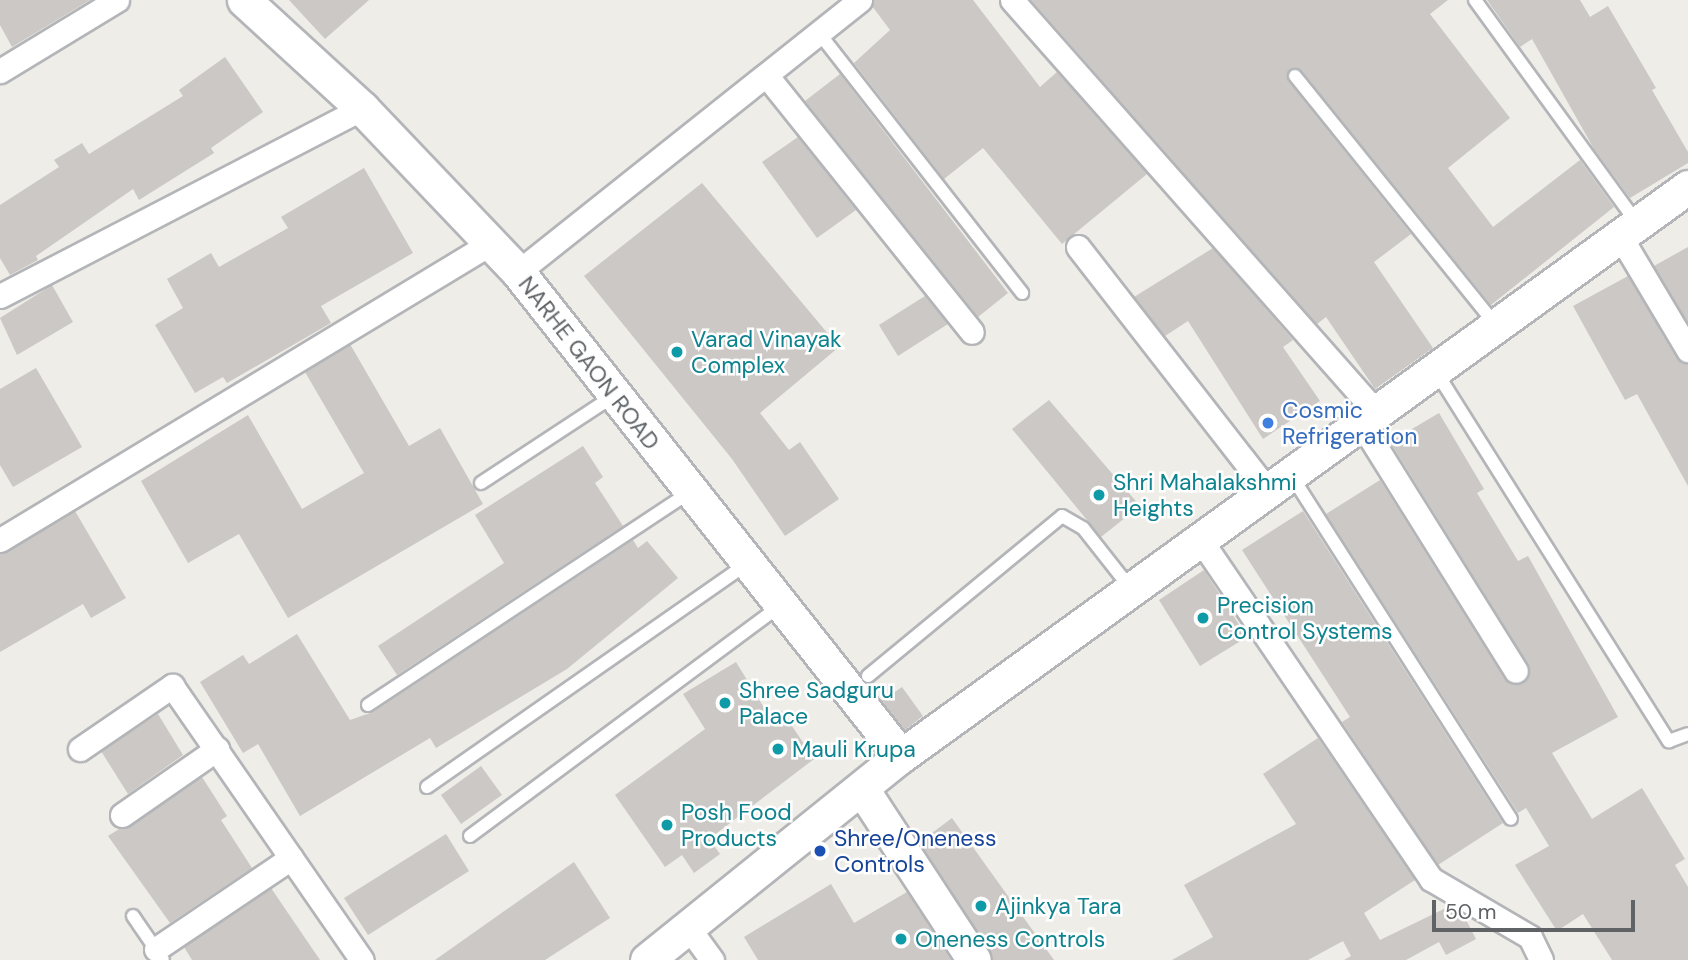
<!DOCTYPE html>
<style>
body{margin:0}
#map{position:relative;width:1688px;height:960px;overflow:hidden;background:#efede8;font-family:"DM Sans",sans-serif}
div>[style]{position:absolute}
.building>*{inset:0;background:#cbc8c5}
.roads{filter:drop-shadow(2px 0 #b3b5b8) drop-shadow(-2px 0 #b3b5b8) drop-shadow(0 2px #b3b5b8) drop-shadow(0 -2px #b3b5b8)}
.lane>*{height:12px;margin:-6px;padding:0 6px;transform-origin:6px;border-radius:6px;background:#fff}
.street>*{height:23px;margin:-11.5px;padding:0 11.5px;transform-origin:11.5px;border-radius:11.5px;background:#fff}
.secondary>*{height:33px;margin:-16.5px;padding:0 16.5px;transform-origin:16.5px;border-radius:16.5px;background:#fff}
.dots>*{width:19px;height:19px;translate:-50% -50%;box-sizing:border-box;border:4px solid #fff;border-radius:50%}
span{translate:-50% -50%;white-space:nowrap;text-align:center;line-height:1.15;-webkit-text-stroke:5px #fff;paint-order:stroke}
.culture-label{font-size:23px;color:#0d838f}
.left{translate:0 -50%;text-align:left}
.street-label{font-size:23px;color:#5f6366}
.shop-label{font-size:23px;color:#366cbe}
.transit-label{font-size:23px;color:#164399}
.scale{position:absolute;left:1432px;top:900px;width:203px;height:32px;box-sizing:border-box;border:4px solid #5f6366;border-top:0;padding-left:9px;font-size:21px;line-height:24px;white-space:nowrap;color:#5f6366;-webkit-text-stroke:5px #fff;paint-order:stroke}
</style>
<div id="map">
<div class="building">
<div style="clip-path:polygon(0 0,90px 0,12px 47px,0 25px)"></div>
<div style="clip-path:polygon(289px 0,369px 0,325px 39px)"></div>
<div style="clip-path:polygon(874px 0,973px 0,1040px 87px,1057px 72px,1147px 174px,1062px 244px,983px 148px,944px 179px,854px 63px,890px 30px,872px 6px)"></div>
<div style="clip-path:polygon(1031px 0,1448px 0,1430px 14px,1510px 118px,1448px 168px,1493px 227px,1580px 160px,1614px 207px,1491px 305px,1302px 71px,1290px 69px,1288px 81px,1411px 234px,1374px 262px,1433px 348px,1375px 389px,1326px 317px,1317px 324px)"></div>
<div style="clip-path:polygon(1487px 0,1580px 0,1590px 17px,1608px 6px,1656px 88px,1652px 90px,1688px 152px,1688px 163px,1630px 198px,1594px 149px,1532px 39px,1520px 47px)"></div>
<div style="clip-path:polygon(225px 57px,263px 112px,211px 148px,214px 153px,139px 200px,133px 189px,36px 256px,38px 260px,10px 275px,0 258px,0 205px,59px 167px,54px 160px,82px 143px,89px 154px,183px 96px,179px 90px)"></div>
<div style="clip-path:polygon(840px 74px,1008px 293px,978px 317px,805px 101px)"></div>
<div style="clip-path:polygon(798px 137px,856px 210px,817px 238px,762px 162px)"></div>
<div style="clip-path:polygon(364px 168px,413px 253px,321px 306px,331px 323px,227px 383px,223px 377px,195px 393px,155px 325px,183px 308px,167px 279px,211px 253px,219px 267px,288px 228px,281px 217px)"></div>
<div style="clip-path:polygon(702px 183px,839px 347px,760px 413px,789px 450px,800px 442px,839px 499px,785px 536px,732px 459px,584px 276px)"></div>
<div style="clip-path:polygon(1688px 247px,1688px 323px,1654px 266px)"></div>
<div style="clip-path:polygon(1213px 248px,1293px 340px,1283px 347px,1320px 401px,1263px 439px,1188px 321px,1165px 336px,1134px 297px)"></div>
<div style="clip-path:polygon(1628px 276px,1676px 357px,1688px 364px,1688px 486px,1637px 394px,1625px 400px,1573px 306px)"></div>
<div style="clip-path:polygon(52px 285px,73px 322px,17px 355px,0 318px)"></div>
<div style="clip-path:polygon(925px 296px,948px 324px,898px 356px,879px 325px)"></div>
<div style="clip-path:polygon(350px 344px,409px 446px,440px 428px,483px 504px,288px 618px,239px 534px,188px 563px,141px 481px,248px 415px,302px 509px,364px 473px,305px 372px)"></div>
<div style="clip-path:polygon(36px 368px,82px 447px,13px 487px,0 465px,0 389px)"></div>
<div style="clip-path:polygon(1049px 400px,1140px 506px,1101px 537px,1012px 429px)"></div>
<div style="clip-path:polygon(1439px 413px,1484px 489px,1477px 493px,1518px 561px,1528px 556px,1618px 717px,1552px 753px,1592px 819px,1642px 788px,1685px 859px,1675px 865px,1688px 887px,1688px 960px,1612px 960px,1583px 914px,1557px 931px,1515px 865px,1549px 846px,1526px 808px,1518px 813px,1326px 514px,1380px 480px,1504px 678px,1524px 682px,1528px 664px,1390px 442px)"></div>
<div style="clip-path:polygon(583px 446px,603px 477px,595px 483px,623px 526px,397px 675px,378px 646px,504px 563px,475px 515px)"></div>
<div style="clip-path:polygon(75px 511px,126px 598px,91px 618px,83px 604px,0 652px,0 554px)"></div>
<div style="clip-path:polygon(1303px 511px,1503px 823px,1438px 865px,1342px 722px,1350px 717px,1242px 550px)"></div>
<div style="clip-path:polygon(633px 540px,638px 548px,647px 541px,678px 578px,567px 669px,436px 748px,430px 738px,300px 816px,258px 744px,243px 753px,200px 682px,243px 655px,249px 664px,297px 634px,350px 720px,373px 712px)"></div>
<div style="clip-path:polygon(1204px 570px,1247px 637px,1200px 666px,1159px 600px)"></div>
<div style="clip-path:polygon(736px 662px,771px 719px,782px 711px,814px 759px,709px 839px,720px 854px,694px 873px,682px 855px,665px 867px,615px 795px,705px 729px,683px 694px)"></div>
<div style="clip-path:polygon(902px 687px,923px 716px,905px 730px,882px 701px)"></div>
<div style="clip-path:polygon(158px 714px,183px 755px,128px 794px,101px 751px)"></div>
<div style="clip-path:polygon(1318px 738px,1415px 880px,1364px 913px,1380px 940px,1450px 906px,1463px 914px,1476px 939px,1446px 955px,1439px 942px,1406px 960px,1344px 960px,1351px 956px,1343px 941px,1308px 960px,1172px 960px,1213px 937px,1184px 885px,1296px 824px,1263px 774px)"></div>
<div style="clip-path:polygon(481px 766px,502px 795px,461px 824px,441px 795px)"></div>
<div style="clip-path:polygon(202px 777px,227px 816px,221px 820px,252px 868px,170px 923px,108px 836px)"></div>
<div style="clip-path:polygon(952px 818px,1054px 960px,993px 960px,920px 842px)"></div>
<div style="clip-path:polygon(446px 834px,469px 871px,368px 935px,344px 898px)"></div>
<div style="clip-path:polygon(574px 862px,610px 918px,545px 960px,435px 960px)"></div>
<div style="clip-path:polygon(831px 884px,854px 923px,907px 892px,951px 960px,758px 960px,744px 937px)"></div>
<div style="clip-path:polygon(271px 888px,320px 960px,192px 960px,184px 947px)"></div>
</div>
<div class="roads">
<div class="lane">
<div style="left:1475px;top:0;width:276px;rotate:54deg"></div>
<div style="left:819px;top:33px;width:330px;rotate:52deg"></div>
<div style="left:1295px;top:76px;width:319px;rotate:51.1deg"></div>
<div style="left:1435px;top:370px;width:439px;rotate:57.8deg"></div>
<div style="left:1669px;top:741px;width:20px;rotate:-20deg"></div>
<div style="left:1291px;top:475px;width:408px;rotate:57.4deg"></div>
<div style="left:481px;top:483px;width:160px;rotate:-33.3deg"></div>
<div style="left:868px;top:676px;width:251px;rotate:-39.5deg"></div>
<div style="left:1062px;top:516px;width:24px;rotate:30deg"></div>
<div style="left:1083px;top:528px;width:78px;rotate:51.8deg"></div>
<div style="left:368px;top:705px;width:387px;rotate:-33.5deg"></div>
<div style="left:427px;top:787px;width:391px;rotate:-34.9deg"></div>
<div style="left:470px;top:836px;width:387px;rotate:-36.6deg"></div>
<div style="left:133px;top:916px;width:53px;rotate:55.7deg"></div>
</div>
<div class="street">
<div style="left:1012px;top:0;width:550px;rotate:48.54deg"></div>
<div style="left:0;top:71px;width:137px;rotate:-31.3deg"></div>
<div style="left:766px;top:75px;width:329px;rotate:51.3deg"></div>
<div style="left:1620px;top:236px;width:133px;rotate:59.2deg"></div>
<div style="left:1078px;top:247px;width:308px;rotate:52.1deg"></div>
<div style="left:518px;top:272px;width:437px;rotate:-38.5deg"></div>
<div style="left:0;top:296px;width:408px;rotate:-27.4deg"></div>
<div style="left:1361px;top:423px;width:292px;rotate:58deg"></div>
<div style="left:1200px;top:539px;width:411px;rotate:55.8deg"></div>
<div style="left:1431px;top:879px;width:115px;rotate:30.4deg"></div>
<div style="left:1530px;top:937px;width:25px;rotate:64deg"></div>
<div style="left:0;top:540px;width:574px;rotate:-31.17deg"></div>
<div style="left:80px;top:749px;width:112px;rotate:-34.4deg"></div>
<div style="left:172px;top:686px;width:333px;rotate:55.3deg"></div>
<div style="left:122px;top:815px;width:116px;rotate:-34.8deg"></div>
<div style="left:688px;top:927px;width:41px;rotate:54deg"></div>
<div style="left:156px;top:949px;width:163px;rotate:-34deg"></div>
</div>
<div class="secondary">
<div style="left:244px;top:0;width:160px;rotate:42.5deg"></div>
<div style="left:362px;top:108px;width:226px;rotate:46.4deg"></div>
<div style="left:518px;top:272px;width:617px;rotate:51.64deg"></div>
<div style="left:862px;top:789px;width:204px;rotate:56.8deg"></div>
<div style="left:647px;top:960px;width:326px;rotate:-38.8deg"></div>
<div style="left:901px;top:756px;width:971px;rotate:-35.87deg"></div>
</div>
</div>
<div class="dots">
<div style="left:677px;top:352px;background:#0f9aa8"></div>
<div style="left:1268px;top:423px;background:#3f7fe0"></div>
<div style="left:1099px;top:495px;background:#0f9aa8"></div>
<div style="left:1203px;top:618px;background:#0f9aa8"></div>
<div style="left:725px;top:703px;background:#0f9aa8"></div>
<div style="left:778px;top:749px;background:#0f9aa8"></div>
<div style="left:667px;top:825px;background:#0f9aa8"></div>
<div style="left:820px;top:851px;background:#1a4fb4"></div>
<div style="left:981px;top:906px;background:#0f9aa8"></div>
<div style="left:901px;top:939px;background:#0f9aa8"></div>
</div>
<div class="culture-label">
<span class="left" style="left:691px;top:352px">Varad Vinayak<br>Complex</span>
<span class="left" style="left:1113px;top:495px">Shri Mahalakshmi<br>Heights</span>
<span class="left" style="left:1217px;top:618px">Precision<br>Control Systems</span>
<span class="left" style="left:739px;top:703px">Shree Sadguru<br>Palace</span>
<span class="left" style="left:792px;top:749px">Mauli Krupa</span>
<span class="left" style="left:681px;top:825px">Posh Food<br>Products</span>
<span class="left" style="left:995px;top:906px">Ajinkya Tara</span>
<span class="left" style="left:915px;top:939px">Oneness Controls</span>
</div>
<div class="street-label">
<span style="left:589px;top:363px;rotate:52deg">NARHE GAON ROAD</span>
</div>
<div class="shop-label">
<span class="left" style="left:1282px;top:423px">Cosmic<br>Refrigeration</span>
</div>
<div class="transit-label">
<span class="left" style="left:834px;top:851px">Shree/Oneness<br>Controls</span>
</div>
<div class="scale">50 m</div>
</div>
